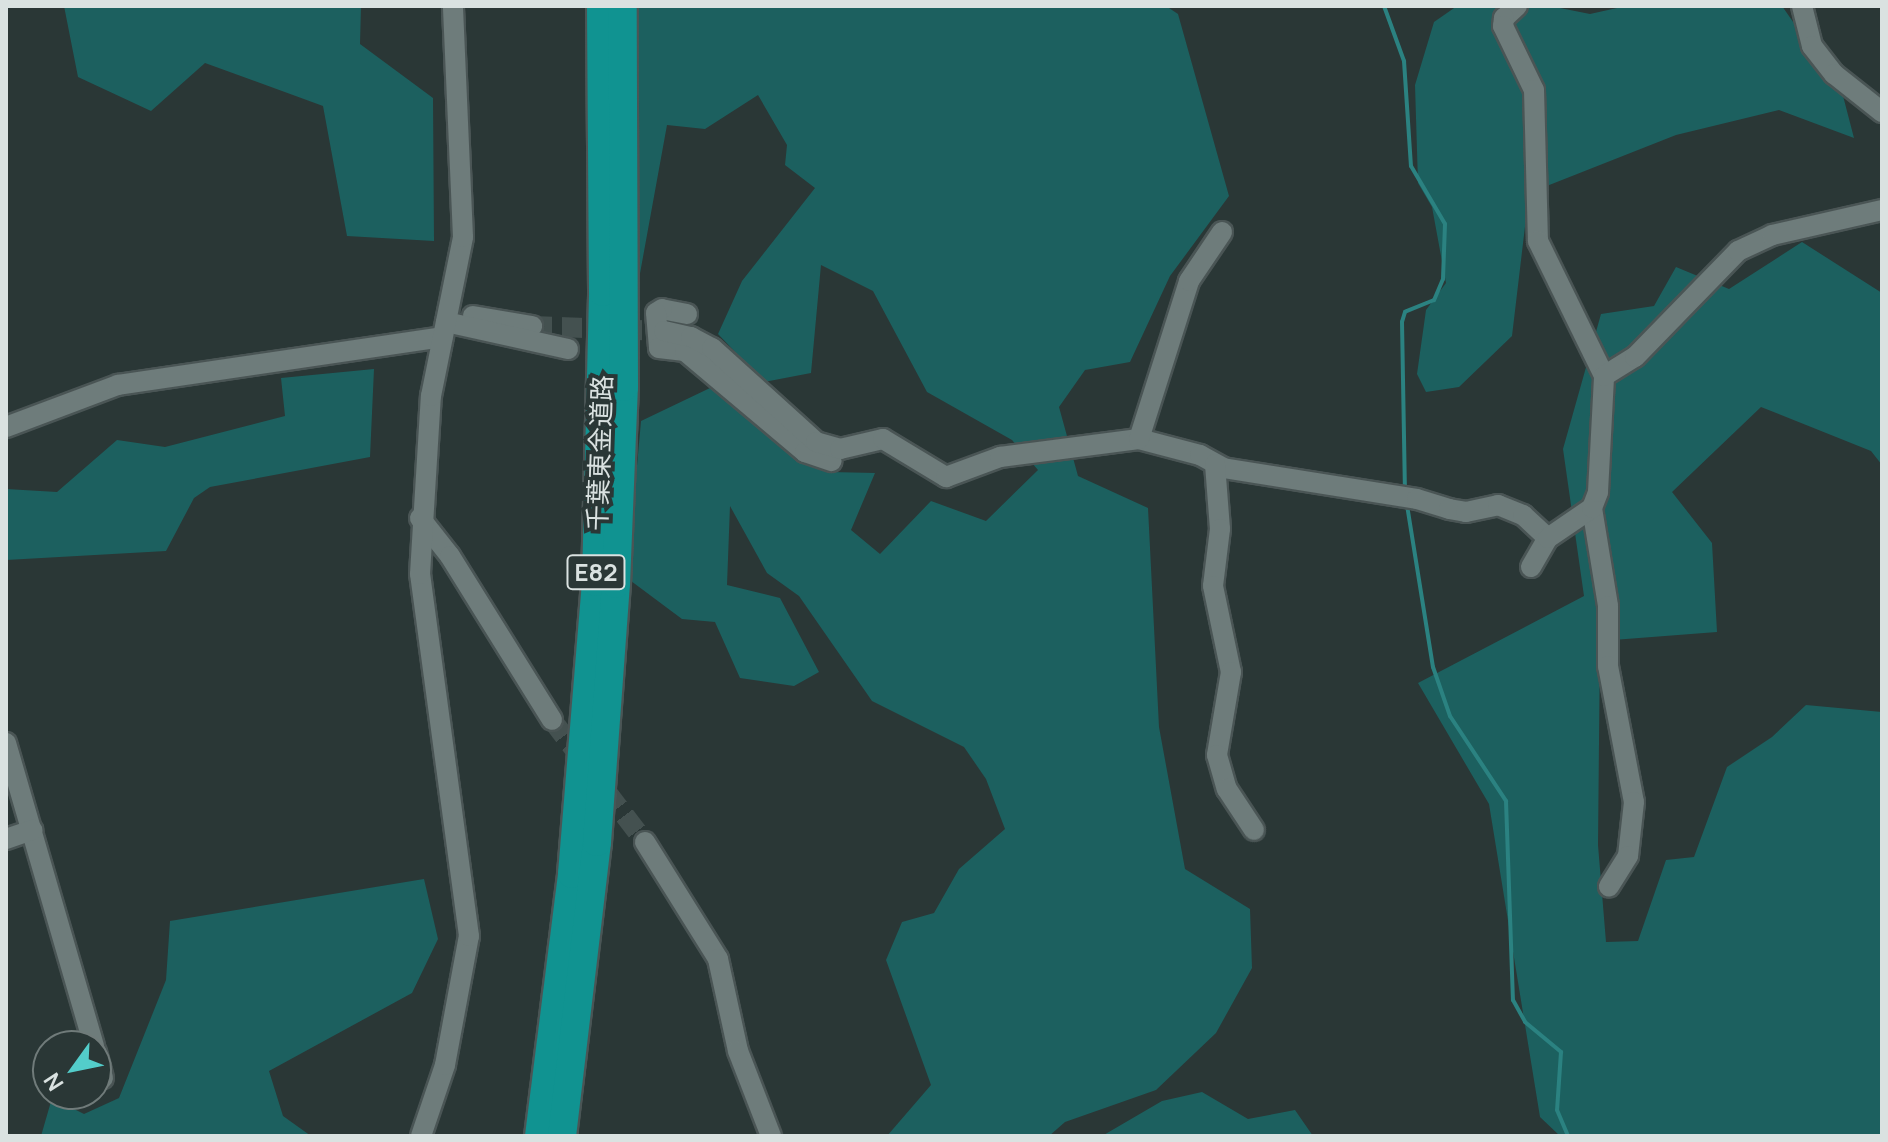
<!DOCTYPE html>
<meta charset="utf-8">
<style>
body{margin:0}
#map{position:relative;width:1888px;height:1142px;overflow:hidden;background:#2a3736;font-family:Manrope,"Noto Sans JP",sans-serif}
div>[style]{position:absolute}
.green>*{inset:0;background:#1c605f}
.stream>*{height:4px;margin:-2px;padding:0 2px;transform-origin:2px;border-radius:2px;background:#2b8281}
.minor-tunnel>*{height:20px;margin-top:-10px;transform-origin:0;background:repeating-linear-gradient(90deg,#445150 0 20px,transparent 0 30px)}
.roads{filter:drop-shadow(2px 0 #4a5555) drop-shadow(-2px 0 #4a5555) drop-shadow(0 2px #4a5555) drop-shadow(0 -2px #4a5555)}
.minor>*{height:20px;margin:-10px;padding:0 10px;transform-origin:10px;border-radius:10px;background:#6e7c7b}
.highway>*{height:28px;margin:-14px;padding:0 14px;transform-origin:14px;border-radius:14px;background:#109391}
span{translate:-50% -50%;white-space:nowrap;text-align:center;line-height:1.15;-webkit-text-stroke:8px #2a3736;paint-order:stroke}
.shield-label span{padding:2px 6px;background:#2a3736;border:2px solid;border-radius:6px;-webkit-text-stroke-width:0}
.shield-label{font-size:24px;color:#dae2e1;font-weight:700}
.street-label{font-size:26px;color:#dae2e1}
.frame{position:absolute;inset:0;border:8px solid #dae2e1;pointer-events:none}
.north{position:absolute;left:32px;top:1030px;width:80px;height:80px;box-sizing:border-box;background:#2a3736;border:2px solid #707b7a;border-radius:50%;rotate:237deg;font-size:22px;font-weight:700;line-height:32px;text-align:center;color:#dae2e1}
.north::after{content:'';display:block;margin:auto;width:28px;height:36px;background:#53cdca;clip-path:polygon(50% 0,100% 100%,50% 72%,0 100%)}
</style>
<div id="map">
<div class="green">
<div style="clip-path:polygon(64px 6px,361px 6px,360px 44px,433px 98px,434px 241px,347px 236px,323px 106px,205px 63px,151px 111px,78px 77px)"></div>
<div style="clip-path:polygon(633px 6px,1166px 6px,1178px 14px,1229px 196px,1170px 276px,1130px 362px,1085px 370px,1059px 407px,1078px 476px,1148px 508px,1159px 727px,1185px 869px,1250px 909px,1252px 968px,1216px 1033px,1156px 1090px,1065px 1122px,1049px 1136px,887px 1136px,931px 1085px,886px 960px,902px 922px,934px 913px,959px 869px,1005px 829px,986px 779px,964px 747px,872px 701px,799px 596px,767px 573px,730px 506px,727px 585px,780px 598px,819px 672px,794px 686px,740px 678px,715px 622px,682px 619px,627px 578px,641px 421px,710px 388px,830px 472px,875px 473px,851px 530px,880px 554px,931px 501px,986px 521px,1038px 470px,1012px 440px,927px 392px,873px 291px,821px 265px,811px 373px,764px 382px,718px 334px,742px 281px,815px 188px,785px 165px,787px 145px,758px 95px,705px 129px,667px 125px,633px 312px)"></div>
<div style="clip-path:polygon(1457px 6px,1550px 6px,1590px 14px,1626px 6px,1782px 6px,1842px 92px,1854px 138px,1779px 110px,1676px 135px,1529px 193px,1512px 336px,1459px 387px,1426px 392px,1417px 374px,1426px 310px,1446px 283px,1432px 207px,1418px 183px,1415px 85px,1434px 22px)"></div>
<div style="clip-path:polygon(1802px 242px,1882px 293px,1882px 465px,1871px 451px,1761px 407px,1672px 492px,1712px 543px,1717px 632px,1600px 641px,1598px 845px,1606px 942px,1638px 941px,1666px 860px,1694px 857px,1727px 767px,1772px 737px,1806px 705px,1882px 712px,1882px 1136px,1560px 1136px,1540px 1117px,1489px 804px,1418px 683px,1584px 596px,1563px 449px,1601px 314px,1654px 306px,1676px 267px,1729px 289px)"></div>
<div style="clip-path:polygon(374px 369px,370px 457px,210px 487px,194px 498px,166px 551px,6px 560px,6px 489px,57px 492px,117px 440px,165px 447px,285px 416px,281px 378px)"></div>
<div style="clip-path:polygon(424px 879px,438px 939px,412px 993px,269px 1071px,283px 1116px,311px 1136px,41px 1136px,52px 1098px,84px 1114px,119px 1098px,166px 980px,170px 921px)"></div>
<div style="clip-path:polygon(1202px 1092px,1248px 1119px,1295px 1110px,1313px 1136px,1102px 1136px,1162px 1101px)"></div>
</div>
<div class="stream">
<div style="left:1384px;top:6px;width:59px;rotate:70deg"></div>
<div style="left:1404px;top:61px;width:105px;rotate:86.2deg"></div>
<div style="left:1411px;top:166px;width:67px;rotate:59.6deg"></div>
<div style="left:1445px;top:224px;width:55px;rotate:92.1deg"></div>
<div style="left:1443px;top:279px;width:23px;rotate:113deg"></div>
<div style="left:1434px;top:300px;width:31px;rotate:158deg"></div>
<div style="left:1405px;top:312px;width:10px;rotate:107deg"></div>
<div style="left:1402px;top:322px;width:170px;rotate:89deg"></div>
<div style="left:1407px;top:505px;width:164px;rotate:80.9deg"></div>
<div style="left:1433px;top:667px;width:52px;rotate:70.9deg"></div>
<div style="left:1450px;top:716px;width:102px;rotate:56.6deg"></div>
<div style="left:1506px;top:801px;width:199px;rotate:88deg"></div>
<div style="left:1513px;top:1000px;width:25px;rotate:61deg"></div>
<div style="left:1525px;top:1022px;width:47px;rotate:39.8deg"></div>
<div style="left:1561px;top:1052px;width:58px;rotate:93.9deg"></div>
<div style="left:1557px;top:1110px;width:28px;rotate:67deg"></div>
</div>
<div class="minor-tunnel">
<div style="left:532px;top:326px;width:132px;rotate:2.2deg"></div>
<div style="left:552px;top:720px;width:153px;rotate:52.7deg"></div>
</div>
<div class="roads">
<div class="minor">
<div style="left:1517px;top:6px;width:18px;rotate:137deg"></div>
<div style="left:1504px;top:18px;width:8px;rotate:97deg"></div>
<div style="left:1503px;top:26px;width:71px;rotate:64.2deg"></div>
<div style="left:1534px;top:90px;width:151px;rotate:88.5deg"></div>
<div style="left:1538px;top:241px;width:150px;rotate:63.9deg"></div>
<div style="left:1802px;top:6px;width:41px;rotate:76deg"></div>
<div style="left:1812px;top:46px;width:36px;rotate:52deg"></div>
<div style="left:1834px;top:74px;width:61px;rotate:38.4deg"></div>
<div style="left:687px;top:314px;width:25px;rotate:-169deg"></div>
<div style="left:662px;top:309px;width:7px;rotate:146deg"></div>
<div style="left:656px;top:313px;width:35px;rotate:85deg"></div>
<div style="left:659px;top:348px;width:26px;rotate:7deg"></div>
<div style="left:685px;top:351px;width:157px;rotate:40.1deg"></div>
<div style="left:805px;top:452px;width:28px;rotate:19deg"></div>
<div style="left:473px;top:316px;width:60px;rotate:9.6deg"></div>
<div style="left:446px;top:322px;width:125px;rotate:12.5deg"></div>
<div style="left:664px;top:331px;width:28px;rotate:13deg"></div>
<div style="left:691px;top:337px;width:24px;rotate:28deg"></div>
<div style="left:712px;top:348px;width:140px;rotate:42.1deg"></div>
<div style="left:816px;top:442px;width:25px;rotate:16deg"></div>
<div style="left:840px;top:449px;width:44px;rotate:-13.1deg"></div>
<div style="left:883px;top:439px;width:74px;rotate:31.1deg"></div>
<div style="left:946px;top:477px;width:58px;rotate:-20.3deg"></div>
<div style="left:1000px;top:457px;width:140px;rotate:-7.4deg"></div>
<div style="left:1139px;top:439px;width:63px;rotate:14.7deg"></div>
<div style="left:1200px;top:455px;width:26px;rotate:29deg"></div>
<div style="left:1223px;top:468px;width:196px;rotate:9.1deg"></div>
<div style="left:1417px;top:499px;width:34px;rotate:17deg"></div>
<div style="left:1449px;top:509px;width:17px;rotate:10deg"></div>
<div style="left:1466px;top:512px;width:33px;rotate:-12deg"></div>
<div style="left:1498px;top:505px;width:27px;rotate:22deg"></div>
<div style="left:1523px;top:515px;width:34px;rotate:43deg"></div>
<div style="left:6px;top:427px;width:120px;rotate:-20.6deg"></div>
<div style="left:118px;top:385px;width:328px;rotate:-8.4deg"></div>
<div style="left:1139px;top:439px;width:166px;rotate:-72.4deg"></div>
<div style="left:1189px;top:281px;width:59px;rotate:-56deg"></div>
<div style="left:1215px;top:464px;width:65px;rotate:85.6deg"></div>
<div style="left:1220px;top:529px;width:57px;rotate:97deg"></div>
<div style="left:1213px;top:586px;width:88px;rotate:78.2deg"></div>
<div style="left:1231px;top:672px;width:84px;rotate:99.6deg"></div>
<div style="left:1217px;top:755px;width:35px;rotate:74deg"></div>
<div style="left:1227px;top:789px;width:49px;rotate:56.6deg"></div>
<div style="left:1592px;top:508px;width:99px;rotate:80.7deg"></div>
<div style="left:1608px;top:606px;width:60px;rotate:90deg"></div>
<div style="left:1608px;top:666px;width:138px;rotate:79.2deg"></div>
<div style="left:1634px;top:802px;width:54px;rotate:96.3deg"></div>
<div style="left:1628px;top:856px;width:36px;rotate:122deg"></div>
<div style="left:420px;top:518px;width:48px;rotate:51.7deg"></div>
<div style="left:450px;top:556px;width:193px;rotate:58.1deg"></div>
<div style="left:1531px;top:567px;width:34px;rotate:-60deg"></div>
<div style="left:1548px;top:538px;width:53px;rotate:-34.3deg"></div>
<div style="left:1592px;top:508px;width:17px;rotate:-69deg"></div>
<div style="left:1598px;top:492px;width:116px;rotate:-87deg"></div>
<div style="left:1604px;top:376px;width:36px;rotate:-32deg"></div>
<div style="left:1635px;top:357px;width:148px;rotate:-45.8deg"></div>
<div style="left:1738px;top:251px;width:38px;rotate:-25deg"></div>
<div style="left:1772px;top:235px;width:113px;rotate:-12.8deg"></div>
<div style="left:6px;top:743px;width:316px;rotate:73.8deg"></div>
<div style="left:6px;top:839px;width:28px;rotate:-19deg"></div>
<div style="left:645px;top:842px;width:138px;rotate:58deg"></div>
<div style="left:718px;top:959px;width:94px;rotate:77.7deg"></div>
<div style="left:738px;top:1051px;width:91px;rotate:68.8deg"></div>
<div style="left:96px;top:1052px;width:27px;rotate:75deg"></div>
<div style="left:421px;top:1136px;width:75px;rotate:-71.3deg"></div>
<div style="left:445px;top:1065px;width:131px;rotate:-79.5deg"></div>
<div style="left:469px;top:936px;width:365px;rotate:-97.7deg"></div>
<div style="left:420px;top:574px;width:178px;rotate:-86.5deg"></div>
<div style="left:431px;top:396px;width:162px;rotate:-78.6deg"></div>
<div style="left:463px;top:237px;width:231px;rotate:-92.5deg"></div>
</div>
<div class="highway">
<div style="left:539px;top:1136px;width:264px;rotate:-82.8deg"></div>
<div style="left:572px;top:874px;width:293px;rotate:-85.3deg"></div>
<div style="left:596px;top:582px;width:290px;rotate:-88.6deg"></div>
<div style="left:603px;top:292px;width:286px;rotate:-90.4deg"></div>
<div style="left:562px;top:1136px;width:296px;rotate:-83.2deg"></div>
<div style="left:597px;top:842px;width:259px;rotate:-85.8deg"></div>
<div style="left:616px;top:584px;width:197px;rotate:-87.7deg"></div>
<div style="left:624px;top:387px;width:381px;rotate:-90.2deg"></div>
</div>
</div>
<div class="shield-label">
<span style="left:596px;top:572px">E82</span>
</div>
<div class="street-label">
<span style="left:600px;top:453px;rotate:-88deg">千葉東金道路</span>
</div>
<div class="frame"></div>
<div class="north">N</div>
</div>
